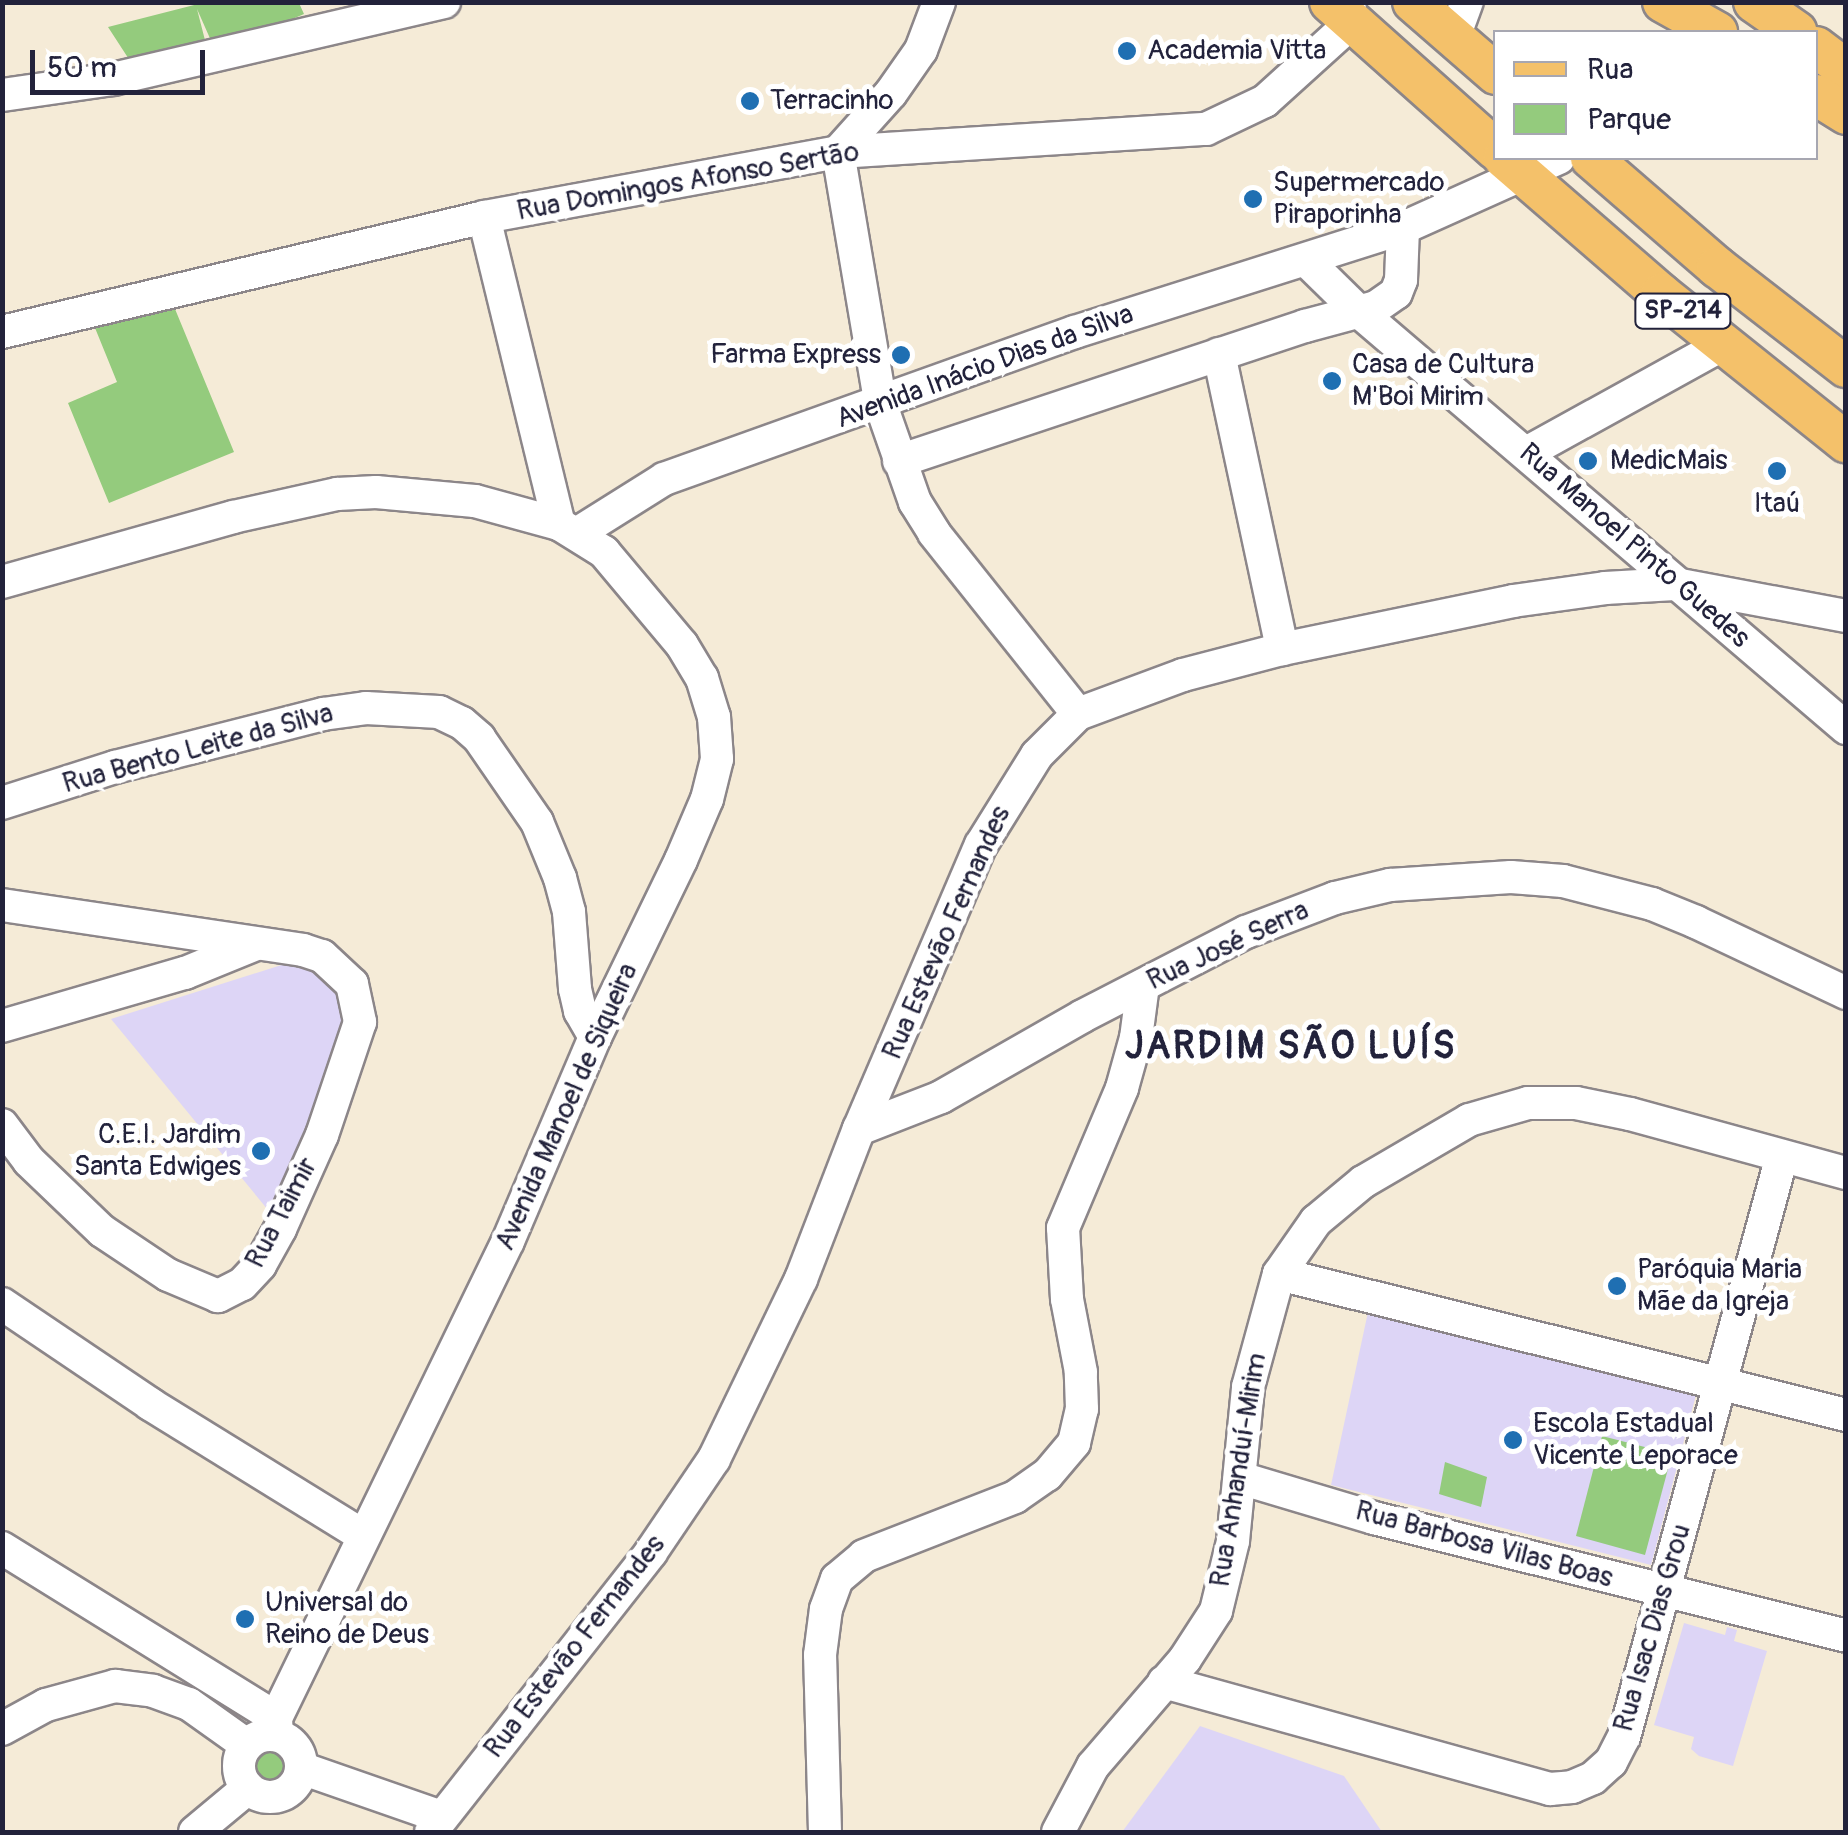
<!DOCTYPE html>
<meta charset="utf-8">
<style>
body{margin:0}
#map{position:relative;width:1848px;height:1835px;overflow:hidden;background:#f5ebd7;font-family:Pangolin,sans-serif}
div>[style]{position:absolute}
.built>*{inset:0;background:#ddd5f6}
.green>*{inset:0;background:#94cb7d}
.round{border-radius:50%}
.roads{filter:drop-shadow(2px 0 #8c8689) drop-shadow(-2px 0 #8c8689) drop-shadow(0 2px #8c8689) drop-shadow(0 -2px #8c8689)}
.minor>*{height:32px;margin:-16px;padding:0 16px;transform-origin:16px;border-radius:16px;background:#fff}
.minor>.ring{margin:-16px;padding:0;box-sizing:content-box;background:none;border:32px solid #fff;border-radius:50%}
.major>*{height:40px;margin:-20px;padding:0 20px;transform-origin:20px;border-radius:20px;background:#f4c16a}
.dots>*{width:28px;height:28px;translate:-50% -50%;box-sizing:border-box;border:5px solid #fff;border-radius:50%}
span{translate:-50% -50%;white-space:nowrap;text-align:center;line-height:1.15;-webkit-text-stroke:10px #fff;paint-order:stroke}
.shield-label span{padding:2px 8px;background:#fff;border:2px solid;border-radius:8px;-webkit-text-stroke-width:0}
.shield-label{font-size:25px;color:#22223b;font-weight:700}
.poi-label{font-size:28px;color:#22223b}
.left{translate:0 -50%;text-align:left}
.right{translate:-100% -50%;text-align:right}
.street-label{font-size:28px;color:#22223b}
.district-label{font-size:38px;color:#22223b;font-weight:700;letter-spacing:2.5px}
.frame{position:absolute;inset:0;border:5px solid #22223b;pointer-events:none}
.legend{position:absolute;left:1493px;top:30px;width:325px;height:130px;box-sizing:border-box;background:#fff;border:2px solid #a7a7b1;margin:0;padding:12px 18px;list-style:none;font-size:30px;color:#22223b}
.legend li{display:flex;align-items:center;gap:20px;height:50px}
.legend b{width:50px;border:2px solid #a7a7b1}
.scale{position:absolute;left:30px;top:50px;width:175px;height:45px;box-sizing:border-box;border:5px solid #22223b;border-top:0;padding-left:12px;font-size:30px;line-height:35px;white-space:nowrap;color:#22223b;-webkit-text-stroke:8px #fff;paint-order:stroke}
</style>
<div id="map">
<div class="built">
<div style="clip-path:polygon(291px 962px,314px 964px,356px 1011px,273px 1216px,111px 1019px)"></div>
<div style="clip-path:polygon(1368px 1312px,1696px 1395px,1651px 1565px,1331px 1485px)"></div>
<div style="clip-path:polygon(1684px 1623px,1725px 1635px,1727px 1627px,1737px 1630px,1734px 1641px,1767px 1651px,1733px 1766px,1699px 1756px,1691px 1749px,1694px 1737px,1654px 1725px)"></div>
<div style="clip-path:polygon(1200px 1726px,1344px 1776px,1382px 1832px,1122px 1832px)"></div>
</div>
<div class="green">
<div style="clip-path:polygon(202px 3px,299px 3px,304px 14px,216px 52px,197px 9px,207px 48px,134px 67px,108px 27px)"></div>
<div style="clip-path:polygon(168px 292px,234px 452px,109px 503px,68px 403px,117px 382px,93px 323px)"></div>
<div style="clip-path:polygon(1602px 1436px,1672px 1454px,1645px 1555px,1576px 1536px)"></div>
<div style="clip-path:polygon(1445px 1462px,1487px 1477px,1481px 1507px,1439px 1494px)"></div>
<div class="round" style="left:249px;top:1745px;width:42px;height:42px"></div>
</div>
<div class="roads">
<div class="minor">
<div style="left:1454px;top:37px;width:37px;rotate:-70deg"></div>
<div style="left:2px;top:95px;width:112px;rotate:-8.2deg"></div>
<div style="left:113px;top:79px;width:340px;rotate:-13.1deg"></div>
<div style="left:838px;top:152px;width:257px;rotate:80.4deg"></div>
<div style="left:881px;top:405px;width:103px;rotate:70.7deg"></div>
<div style="left:915px;top:502px;width:36px;rotate:58deg"></div>
<div style="left:934px;top:533px;width:231px;rotate:51.5deg"></div>
<div style="left:838px;top:152px;width:79px;rotate:-48.1deg"></div>
<div style="left:891px;top:93px;width:52px;rotate:-55.1deg"></div>
<div style="left:921px;top:50px;width:51px;rotate:-69.4deg"></div>
<div style="left:484px;top:217px;width:316px;rotate:76.3deg"></div>
<div style="left:1306px;top:260px;width:70px;rotate:44.4deg"></div>
<div style="left:1356px;top:309px;width:645px;rotate:40.53deg"></div>
<div style="left:2px;top:332px;width:496px;rotate:-13.4deg"></div>
<div style="left:484px;top:217px;width:360px;rotate:-10.4deg"></div>
<div style="left:838px;top:152px;width:369px;rotate:-3.6deg"></div>
<div style="left:1206px;top:129px;width:65px;rotate:-25.4deg"></div>
<div style="left:1265px;top:101px;width:116px;rotate:-42.2deg"></div>
<div style="left:1351px;top:23px;width:21px;rotate:-95deg"></div>
<div style="left:1219px;top:354px;width:302px;rotate:77.9deg"></div>
<div style="left:1528px;top:452px;width:224px;rotate:-28.9deg"></div>
<div style="left:899px;top:461px;width:428px;rotate:-18.4deg"></div>
<div style="left:1305px;top:326px;width:73px;rotate:-15deg"></div>
<div style="left:1376px;top:307px;width:24px;rotate:-35deg"></div>
<div style="left:1396px;top:293px;width:14px;rotate:-69deg"></div>
<div style="left:1401px;top:280px;width:52px;rotate:-87.8deg"></div>
<div style="left:578px;top:533px;width:102px;rotate:-32.1deg"></div>
<div style="left:664px;top:479px;width:436px;rotate:-19.7deg"></div>
<div style="left:1075px;top:332px;width:344px;rotate:-17.6deg"></div>
<div style="left:1403px;top:228px;width:171px;rotate:-24.2deg"></div>
<div style="left:2px;top:582px;width:240px;rotate:-15.7deg"></div>
<div style="left:233px;top:517px;width:107px;rotate:-12.5deg"></div>
<div style="left:337px;top:494px;width:39px;rotate:-3deg"></div>
<div style="left:376px;top:492px;width:99px;rotate:5.2deg"></div>
<div style="left:475px;top:501px;width:87px;rotate:15.3deg"></div>
<div style="left:559px;top:524px;width:53px;rotate:31.9deg"></div>
<div style="left:604px;top:552px;width:121px;rotate:50deg"></div>
<div style="left:682px;top:645px;width:39px;rotate:59deg"></div>
<div style="left:702px;top:678px;width:41px;rotate:72.9deg"></div>
<div style="left:714px;top:717px;width:42px;rotate:85.9deg"></div>
<div style="left:717px;top:759px;width:41px;rotate:104deg"></div>
<div style="left:707px;top:799px;width:66px;rotate:113.1deg"></div>
<div style="left:681px;top:860px;width:197px;rotate:115.9deg"></div>
<div style="left:595px;top:1037px;width:222px;rotate:113.1deg"></div>
<div style="left:508px;top:1241px;width:530px;rotate:115.94deg"></div>
<div style="left:276px;top:1718px;width:17px;rotate:87deg"></div>
<div style="left:2px;top:803px;width:119px;rotate:-17.7deg"></div>
<div style="left:115px;top:767px;width:215px;rotate:-14.3deg"></div>
<div style="left:323px;top:714px;width:43px;rotate:-7.9deg"></div>
<div style="left:366px;top:708px;width:73px;rotate:3.1deg"></div>
<div style="left:439px;top:712px;width:25px;rotate:26deg"></div>
<div style="left:462px;top:723px;width:23px;rotate:41deg"></div>
<div style="left:479px;top:738px;width:102px;rotate:55.4deg"></div>
<div style="left:537px;top:822px;width:61px;rotate:67.7deg"></div>
<div style="left:560px;top:878px;width:35px;rotate:75deg"></div>
<div style="left:569px;top:912px;width:77px;rotate:85.5deg"></div>
<div style="left:575px;top:989px;width:23px;rotate:77deg"></div>
<div style="left:580px;top:1011px;width:30px;rotate:60deg"></div>
<div style="left:2px;top:905px;width:304px;rotate:8.5deg"></div>
<div style="left:303px;top:950px;width:20px;rotate:18deg"></div>
<div style="left:322px;top:956px;width:41px;rotate:43deg"></div>
<div style="left:352px;top:984px;width:39px;rotate:78deg"></div>
<div style="left:360px;top:1022px;width:119px;rotate:108.6deg"></div>
<div style="left:322px;top:1135px;width:103px;rotate:114.1deg"></div>
<div style="left:280px;top:1229px;width:41px;rotate:119.1deg"></div>
<div style="left:260px;top:1265px;width:26px;rotate:133deg"></div>
<div style="left:242px;top:1284px;width:27px;rotate:153deg"></div>
<div style="left:218px;top:1296px;width:54px;rotate:-157.2deg"></div>
<div style="left:168px;top:1275px;width:79px;rotate:-146.3deg"></div>
<div style="left:102px;top:1231px;width:101px;rotate:-136.2deg"></div>
<div style="left:29px;top:1161px;width:45px;rotate:-126.9deg"></div>
<div style="left:2px;top:1026px;width:191px;rotate:-16.2deg"></div>
<div style="left:185px;top:973px;width:77px;rotate:-22.2deg"></div>
<div style="left:859px;top:1129px;width:88px;rotate:-21.3deg"></div>
<div style="left:941px;top:1097px;width:163px;rotate:-29.7deg"></div>
<div style="left:1083px;top:1016px;width:183px;rotate:-27.3deg"></div>
<div style="left:1246px;top:932px;width:95px;rotate:-20.9deg"></div>
<div style="left:1335px;top:898px;width:57px;rotate:-13.3deg"></div>
<div style="left:1390px;top:885px;width:121px;rotate:-3.8deg"></div>
<div style="left:1511px;top:877px;width:52px;rotate:4.4deg"></div>
<div style="left:1563px;top:881px;width:92px;rotate:14.5deg"></div>
<div style="left:1652px;top:904px;width:48px;rotate:22.2deg"></div>
<div style="left:1696px;top:922px;width:166px;rotate:25.3deg"></div>
<div style="left:1279px;top:1274px;width:584px;rotate:13.96deg"></div>
<div style="left:2px;top:1304px;width:179px;rotate:34deg"></div>
<div style="left:150px;top:1404px;width:251px;rotate:31.7deg"></div>
<div style="left:1240px;top:1478px;width:140px;rotate:16.6deg"></div>
<div style="left:1374px;top:1518px;width:487px;rotate:14deg"></div>
<div style="left:2px;top:1548px;width:322px;rotate:31.8deg"></div>
<div style="left:1164px;top:1682px;width:401px;rotate:15.5deg"></div>
<div style="left:1550px;top:1789px;width:22px;rotate:-5deg"></div>
<div style="left:1572px;top:1787px;width:23px;rotate:-23deg"></div>
<div style="left:1593px;top:1778px;width:24px;rotate:-42deg"></div>
<div style="left:1611px;top:1762px;width:28px;rotate:-63deg"></div>
<div style="left:1624px;top:1737px;width:602px;rotate:-74.79deg"></div>
<div style="left:2px;top:1729px;width:50px;rotate:-28.6deg"></div>
<div style="left:46px;top:1705px;width:72px;rotate:-15.4deg"></div>
<div style="left:115px;top:1686px;width:38px;rotate:7deg"></div>
<div style="left:153px;top:1691px;width:38px;rotate:20deg"></div>
<div style="left:189px;top:1704px;width:69px;rotate:35.5deg"></div>
<div class="ring" style="left:239px;top:1735px;width:30px;height:30px"></div>
<div style="left:301px;top:1768px;width:149px;rotate:19.2deg"></div>
<div style="left:195px;top:1832px;width:69px;rotate:-39.7deg"></div>
<div style="left:431px;top:1832px;width:356px;rotate:-51.8deg"></div>
<div style="left:651px;top:1552px;width:112px;rotate:-55.9deg"></div>
<div style="left:714px;top:1459px;width:200px;rotate:-64.2deg"></div>
<div style="left:801px;top:1279px;width:161px;rotate:-68.9deg"></div>
<div style="left:859px;top:1129px;width:309px;rotate:-66.8deg"></div>
<div style="left:981px;top:845px;width:106px;rotate:-58.1deg"></div>
<div style="left:1037px;top:755px;width:58px;rotate:-45deg"></div>
<div style="left:1078px;top:714px;width:112px;rotate:-20.4deg"></div>
<div style="left:1183px;top:675px;width:102px;rotate:-14.7deg"></div>
<div style="left:1282px;top:649px;width:236px;rotate:-11.7deg"></div>
<div style="left:1513px;top:601px;width:93px;rotate:-8deg"></div>
<div style="left:1605px;top:588px;width:70px;rotate:-3.3deg"></div>
<div style="left:1675px;top:584px;width:174px;rotate:10.6deg"></div>
<div style="left:825px;top:1832px;width:177px;rotate:-91.6deg"></div>
<div style="left:820px;top:1655px;width:46px;rotate:-82.6deg"></div>
<div style="left:826px;top:1609px;width:32px;rotate:-70deg"></div>
<div style="left:837px;top:1579px;width:35px;rotate:-40deg"></div>
<div style="left:864px;top:1556px;width:162px;rotate:-21.3deg"></div>
<div style="left:1015px;top:1497px;width:39px;rotate:-35deg"></div>
<div style="left:1047px;top:1475px;width:42px;rotate:-49.8deg"></div>
<div style="left:1074px;top:1443px;width:35px;rotate:-77deg"></div>
<div style="left:1082px;top:1409px;width:37px;rotate:-92deg"></div>
<div style="left:1081px;top:1372px;width:74px;rotate:-100.9deg"></div>
<div style="left:1067px;top:1299px;width:71px;rotate:-93.2deg"></div>
<div style="left:1063px;top:1228px;width:152px;rotate:-67.1deg"></div>
<div style="left:1122px;top:1088px;width:52px;rotate:-74.4deg"></div>
<div style="left:1136px;top:1038px;width:53px;rotate:-82.5deg"></div>
<div style="left:1058px;top:1832px;width:75px;rotate:-62.1deg"></div>
<div style="left:1093px;top:1766px;width:141px;rotate:-49.3deg"></div>
<div style="left:1185px;top:1659px;width:57px;rotate:-57.1deg"></div>
<div style="left:1216px;top:1611px;width:72px;rotate:-76.3deg"></div>
<div style="left:1233px;top:1541px;width:155px;rotate:-84.4deg"></div>
<div style="left:1248px;top:1387px;width:117px;rotate:-74.7deg"></div>
<div style="left:1279px;top:1274px;width:65px;rotate:-55.1deg"></div>
<div style="left:1316px;top:1221px;width:61px;rotate:-39.7deg"></div>
<div style="left:1363px;top:1182px;width:123px;rotate:-30.3deg"></div>
<div style="left:1469px;top:1120px;width:61px;rotate:-16.1deg"></div>
<div style="left:1528px;top:1103px;width:48px"></div>
<div style="left:1576px;top:1103px;width:55px;rotate:11.5deg"></div>
<div style="left:1630px;top:1114px;width:224px;rotate:15.3deg"></div>
</div>
<div class="major">
<div style="left:1330px;top:2px;width:222px;rotate:41.7deg"></div>
<div style="left:1413px;top:2px;width:110px;rotate:40.9deg"></div>
<div style="left:1663px;top:2px;width:62px;rotate:29.1deg"></div>
<div style="left:1754px;top:2px;width:52px;rotate:34.9deg"></div>
<div style="left:1816px;top:47px;width:38px;rotate:37deg"></div>
<div style="left:1816px;top:95px;width:36px;rotate:32deg"></div>
<div style="left:1504px;top:158px;width:208px;rotate:40.9deg"></div>
<div style="left:1661px;top:294px;width:237px;rotate:38.7deg"></div>
<div style="left:1591px;top:158px;width:167px;rotate:40.9deg"></div>
<div style="left:1717px;top:267px;width:163px;rotate:37.8deg"></div>
</div>
</div>
<div class="dots">
<div style="left:1127px;top:51px;background:#1f6fb2"></div>
<div style="left:750px;top:101px;background:#1f6fb2"></div>
<div style="left:1253px;top:199px;background:#1f6fb2"></div>
<div style="left:901px;top:355px;background:#1f6fb2"></div>
<div style="left:1332px;top:381px;background:#1f6fb2"></div>
<div style="left:1588px;top:461px;background:#1f6fb2"></div>
<div style="left:1777px;top:471px;background:#1f6fb2"></div>
<div style="left:261px;top:1151px;background:#1f6fb2"></div>
<div style="left:1617px;top:1286px;background:#1f6fb2"></div>
<div style="left:1513px;top:1440px;background:#1f6fb2"></div>
<div style="left:245px;top:1619px;background:#1f6fb2"></div>
</div>
<div class="shield-label">
<span style="left:1683px;top:311px">SP-214</span>
</div>
<div class="poi-label">
<span class="left" style="left:1147px;top:51px">Academia Vitta</span>
<span class="left" style="left:770px;top:101px">Terracinho</span>
<span class="left" style="left:1273px;top:199px">Supermercado<br>Piraporinha</span>
<span class="right" style="left:881px;top:355px">Farma Express</span>
<span class="left" style="left:1352px;top:381px">Casa de Cultura<br>M'Boi Mirim</span>
<span class="left" style="left:1610px;top:461px">MedicMais</span>
<span style="left:1777px;top:504px">Itaú</span>
<span class="right" style="left:241px;top:1151px">C.E.I. Jardim<br>Santa Edwiges</span>
<span class="left" style="left:1637px;top:1286px">Paróquia Maria<br>Mãe da Igreja</span>
<span class="left" style="left:1533px;top:1440px">Escola Estadual<br>Vicente Leporace</span>
<span class="left" style="left:265px;top:1619px">Universal do<br>Reino de Deus</span>
</div>
<div class="street-label">
<span style="left:688px;top:182px;rotate:-10deg">Rua Domingos Afonso Sertão</span>
<span style="left:985px;top:367px;rotate:-20deg">Avenida Inácio Dias da Silva</span>
<span style="left:1634px;top:546px;rotate:41deg">Rua Manoel Pinto Guedes</span>
<span style="left:198px;top:749px;rotate:-15deg">Rua Bento Leite da Silva</span>
<span style="left:947px;top:933px;rotate:-66deg">Rua Estevão Fernandes</span>
<span style="left:1228px;top:946px;rotate:-25deg">Rua José Serra</span>
<span style="left:567px;top:1107px;rotate:-66deg">Avenida Manoel de Siqueira</span>
<span style="left:282px;top:1213px;rotate:-62deg">Rua Taimir</span>
<span style="left:1239px;top:1470px;rotate:-81deg">Rua Anhanduí-Mirim</span>
<span style="left:1484px;top:1545px;rotate:15deg">Rua Barbosa Vilas Boas</span>
<span style="left:1653px;top:1628px;rotate:-74deg">Rua Isac Dias Grou</span>
<span style="left:575px;top:1647px;rotate:-52deg">Rua Estevão Fernandes</span>
</div>
<div class="district-label">
<span style="left:1291px;top:1047px">JARDIM SÃO LUÍS</span>
</div>
<div class="frame"></div>
<ul class="legend">
<li><b style="height:12px;background:#f4c16a"></b>Rua</li>
<li><b style="height:28px;background:#94cb7d"></b>Parque</li>
</ul>
<div class="scale">50 m</div>
</div>
